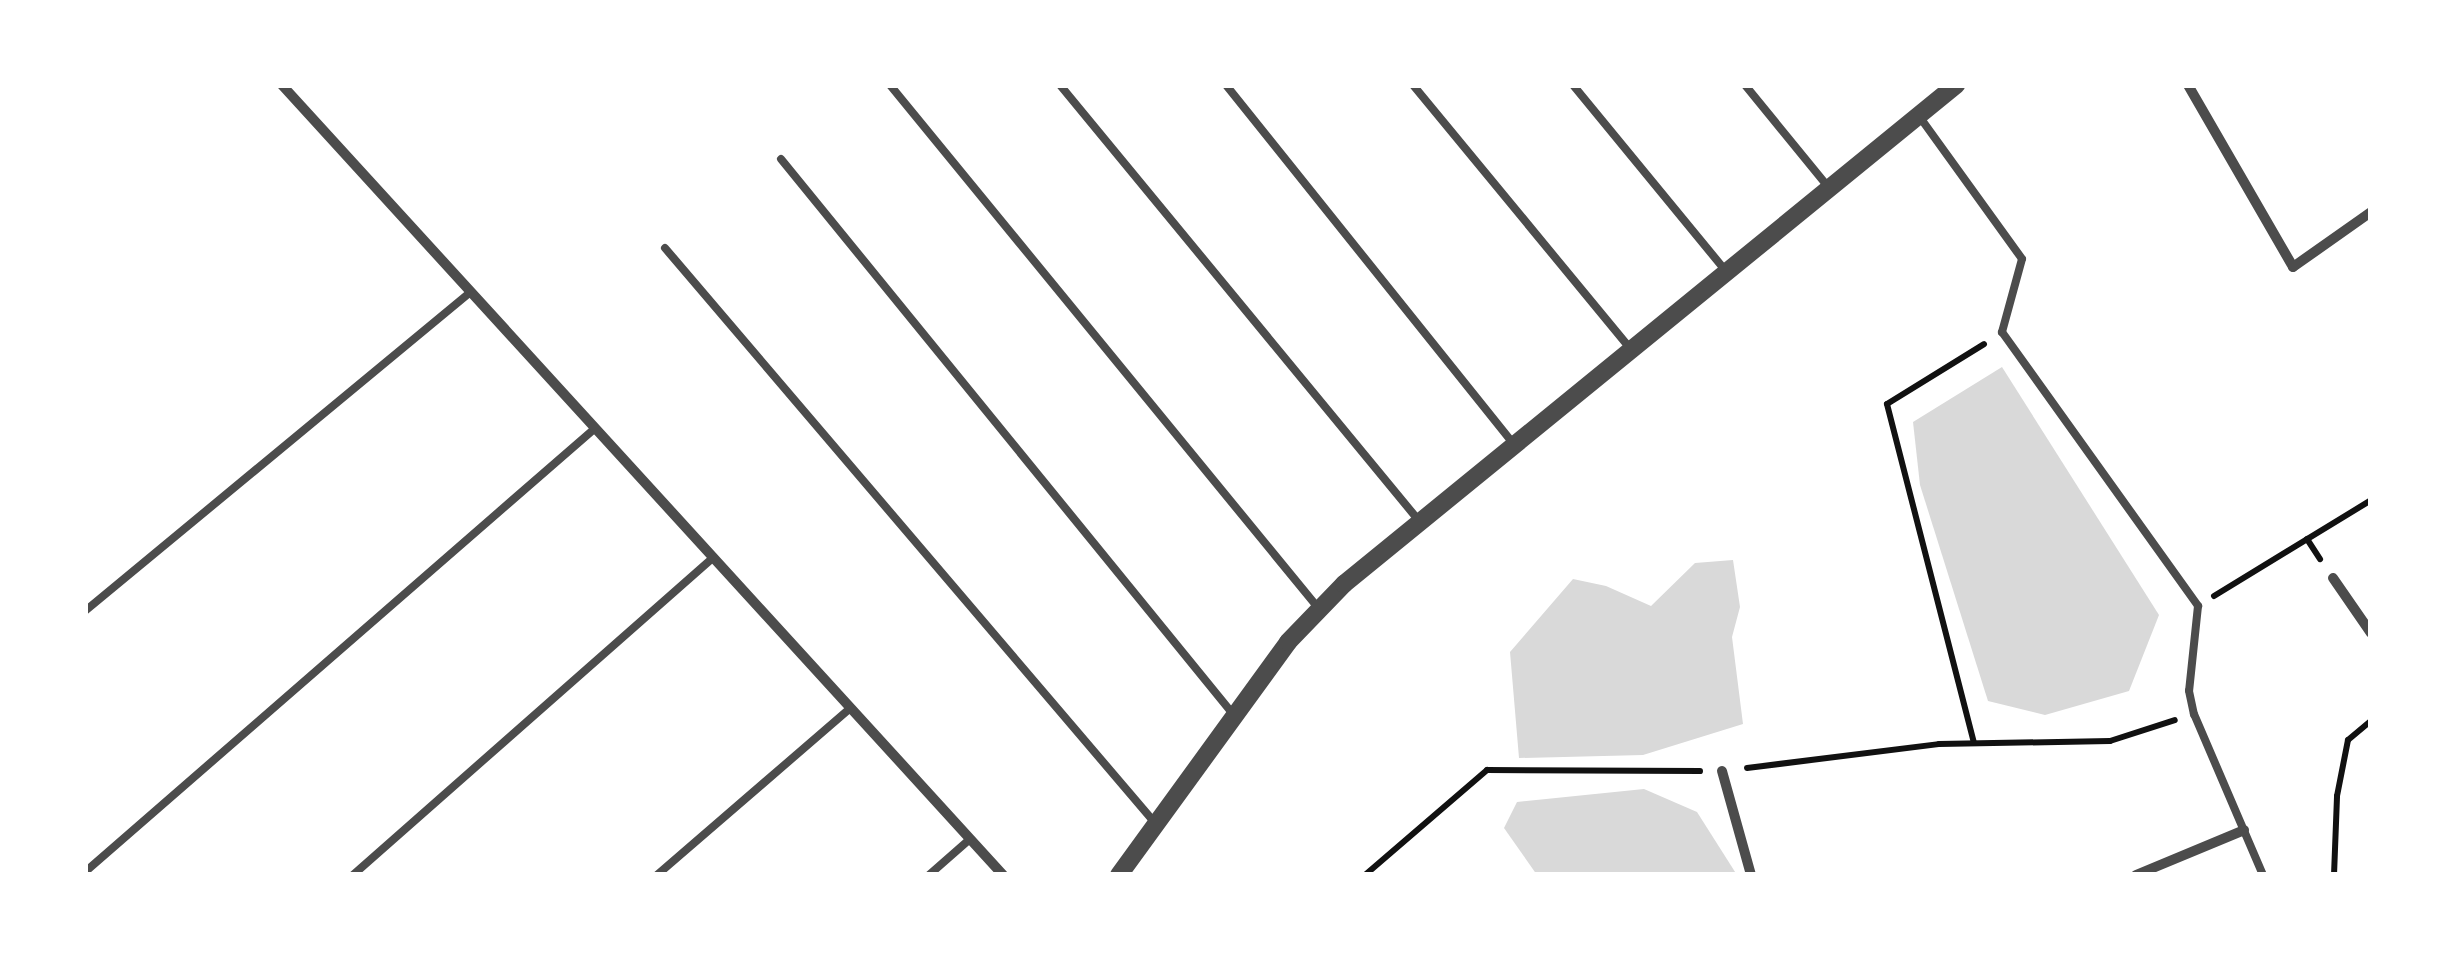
<!DOCTYPE html>
<style>
body{margin:0}
#map{position:relative;width:2456px;height:960px;overflow:hidden;background:#fff;font-family:"IBM Plex Sans",sans-serif}
div>[style]{position:absolute}
.water>*{inset:0;background:#d9d9d9}
.path>*{height:6px;margin:-3px;padding:0 3px;transform-origin:3px;border-radius:3px;background:#111}
.service>*{height:8px;margin:-4px;padding:0 4px;transform-origin:4px;border-radius:4px;background:#4c4c4c}
.minor>*{height:10px;margin:-5px;padding:0 5px;transform-origin:5px;border-radius:5px;background:#4c4c4c}
.tertiary>*{height:18px;margin:-9px;padding:0 9px;transform-origin:9px;border-radius:9px;background:#4c4c4c}
span{translate:-50% -50%;white-space:nowrap;text-align:center;line-height:1.15;-webkit-text-stroke:8px #fff;paint-order:stroke}
.frame{position:absolute;inset:0;border:88px solid #fff;pointer-events:none}
</style>
<div id="map">
<div class="water">
<div style="clip-path:polygon(2002px 367px,2159px 615px,2129px 691px,2045px 715px,1988px 701px,1920px 485px,1913px 422px)"></div>
<div style="clip-path:polygon(1733px 560px,1740px 607px,1732px 637px,1743px 724px,1643px 755px,1519px 758px,1510px 652px,1573px 579px,1606px 586px,1651px 606px,1695px 563px)"></div>
<div style="clip-path:polygon(1644px 789px,1697px 812px,1737px 875px,1537px 875px,1504px 828px,1517px 802px)"></div>
</div>
<div class="path">
<div style="left:2307px;top:539px;width:24px;rotate:57deg"></div>
<div style="left:2214px;top:596px;width:184px;rotate:-31.4deg"></div>
<div style="left:1974px;top:743px;width:350px;rotate:-104.4deg"></div>
<div style="left:1887px;top:404px;width:114px;rotate:-31.7deg"></div>
<div style="left:1747px;top:768px;width:193px;rotate:-7.1deg"></div>
<div style="left:1939px;top:744px;width:171px;rotate:-1deg"></div>
<div style="left:2110px;top:741px;width:68px;rotate:-17.9deg"></div>
<div style="left:1365px;top:875px;width:161px;rotate:-40.7deg"></div>
<div style="left:1487px;top:770px;width:213px;rotate:0.3deg"></div>
<div style="left:2334px;top:875px;width:79px;rotate:-87.8deg"></div>
<div style="left:2337px;top:796px;width:57px;rotate:-78.9deg"></div>
<div style="left:2348px;top:740px;width:30px;rotate:-40deg"></div>
</div>
<div class="service">
<div style="left:890px;top:85px;width:677px;rotate:50.69deg"></div>
<div style="left:1060px;top:85px;width:566px;rotate:50.52deg"></div>
<div style="left:1226px;top:85px;width:461px;rotate:51.3deg"></div>
<div style="left:1413px;top:85px;width:341px;rotate:50.5deg"></div>
<div style="left:1573px;top:85px;width:241px;rotate:50.6deg"></div>
<div style="left:1745px;top:85px;width:133px;rotate:50.8deg"></div>
<div style="left:1919px;top:116px;width:176px;rotate:54.2deg"></div>
<div style="left:2022px;top:259px;width:76px;rotate:105.3deg"></div>
<div style="left:2002px;top:332px;width:337px;rotate:54.4deg"></div>
<div style="left:2198px;top:606px;width:85px;rotate:96deg"></div>
<div style="left:2189px;top:691px;width:24px;rotate:78deg"></div>
<div style="left:2194px;top:714px;width:175px;rotate:66.8deg"></div>
<div style="left:781px;top:159px;width:716px;rotate:50.84deg"></div>
<div style="left:665px;top:248px;width:755px;rotate:49.56deg"></div>
<div style="left:85px;top:611px;width:500px;rotate:-39.6deg"></div>
<div style="left:85px;top:872px;width:675px;rotate:-41.03deg"></div>
<div style="left:353px;top:875px;width:478px;rotate:-41.4deg"></div>
<div style="left:657px;top:875px;width:254px;rotate:-40.8deg"></div>
<div style="left:929px;top:875px;width:53px;rotate:-41.2deg"></div>
</div>
<div class="minor">
<div style="left:282px;top:85px;width:1070px;rotate:47.61deg"></div>
<div style="left:2188px;top:85px;width:210px;rotate:60deg"></div>
<div style="left:2293px;top:267px;width:95px;rotate:-35.2deg"></div>
<div style="left:2333px;top:578px;width:67px;rotate:55.4deg"></div>
<div style="left:1722px;top:771px;width:108px;rotate:74.4deg"></div>
<div style="left:2136px;top:875px;width:117px;rotate:-22.6deg"></div>
</div>
<div class="tertiary">
<div style="left:1119px;top:875px;width:288px;rotate:-54deg"></div>
<div style="left:1288px;top:642px;width:81px;rotate:-46deg"></div>
<div style="left:1344px;top:584px;width:790px;rotate:-39.19deg"></div>
</div>
<div class="frame"></div>
</div>
